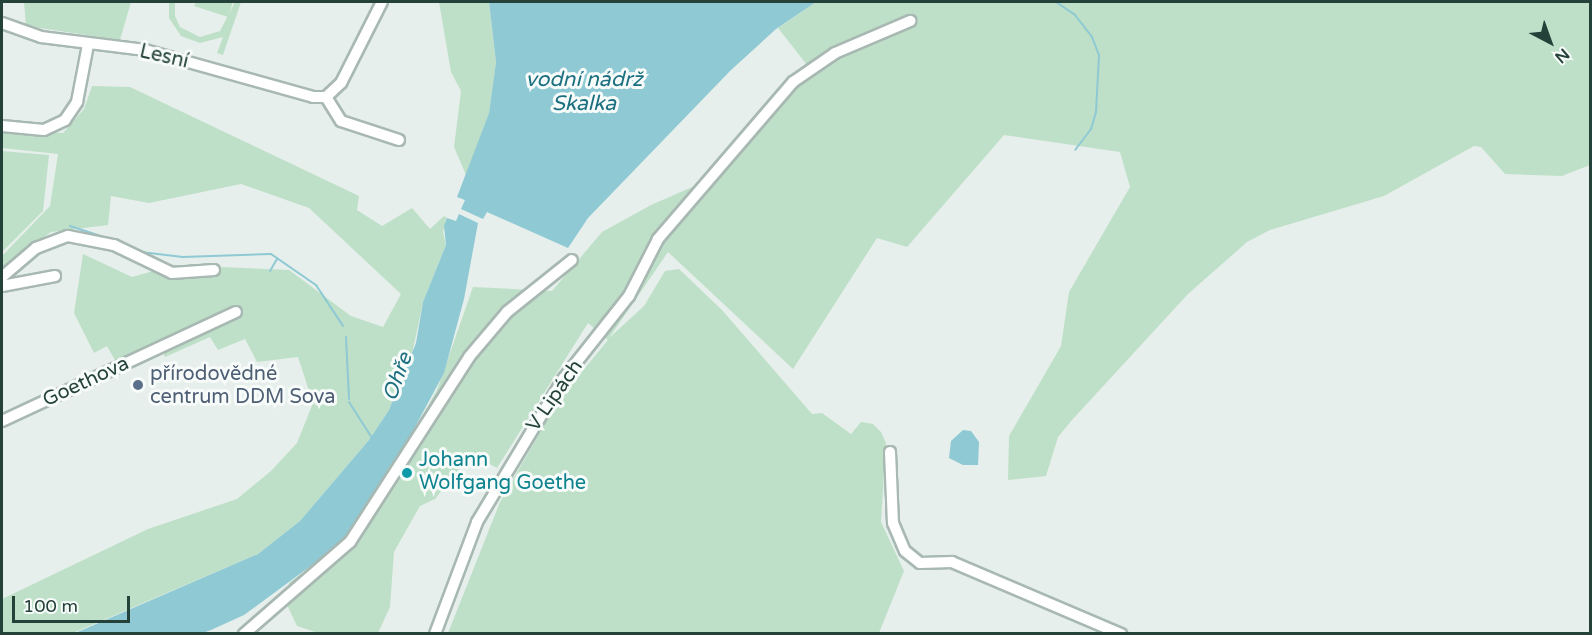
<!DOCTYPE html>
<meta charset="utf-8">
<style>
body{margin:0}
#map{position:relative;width:1592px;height:635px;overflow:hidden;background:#e6efeb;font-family:"Varela Round",sans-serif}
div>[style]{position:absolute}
.green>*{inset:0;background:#bfe0c8}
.water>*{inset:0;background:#8ec9d4}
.stream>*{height:2px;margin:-1px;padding:0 1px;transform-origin:1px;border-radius:1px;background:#8ec9d4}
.roads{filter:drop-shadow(2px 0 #a8b8b2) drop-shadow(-2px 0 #a8b8b2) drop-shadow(0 2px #a8b8b2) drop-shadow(0 -2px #a8b8b2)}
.minor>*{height:10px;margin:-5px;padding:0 5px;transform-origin:5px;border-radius:5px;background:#fff}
.dots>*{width:16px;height:16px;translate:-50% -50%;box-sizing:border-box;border:3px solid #f7fbf9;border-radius:50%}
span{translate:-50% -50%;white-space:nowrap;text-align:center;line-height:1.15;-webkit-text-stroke:6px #f7fbf9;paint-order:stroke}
.street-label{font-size:20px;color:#24423a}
.service-label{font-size:20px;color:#4e5e75}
.left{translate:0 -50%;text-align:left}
.culture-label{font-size:20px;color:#0d838f}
.water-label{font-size:21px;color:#1c6f80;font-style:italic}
.frame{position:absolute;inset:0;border:3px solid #24423a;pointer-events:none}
.north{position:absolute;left:1520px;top:12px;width:60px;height:60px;-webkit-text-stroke:4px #f7fbf9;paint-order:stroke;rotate:139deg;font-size:16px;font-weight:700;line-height:24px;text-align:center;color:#24423a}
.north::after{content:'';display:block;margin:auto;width:21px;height:27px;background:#24423a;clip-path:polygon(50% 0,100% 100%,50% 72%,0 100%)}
.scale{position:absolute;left:12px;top:596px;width:118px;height:27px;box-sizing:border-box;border:3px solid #24423a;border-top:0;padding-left:8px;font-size:18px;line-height:21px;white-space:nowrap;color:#24423a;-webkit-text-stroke:4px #f7fbf9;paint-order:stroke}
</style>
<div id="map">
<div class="green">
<div style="clip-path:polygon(24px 2px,131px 2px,120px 40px,26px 26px)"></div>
<div style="clip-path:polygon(169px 2px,175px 2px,175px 16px,180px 27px,200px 37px,220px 31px,235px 2px,241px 2px,223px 55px,217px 53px,223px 37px,200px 43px,181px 36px,169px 18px)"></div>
<div style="clip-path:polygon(196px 2px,233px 2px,228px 17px,194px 6px)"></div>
<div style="clip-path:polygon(439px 2px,489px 2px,496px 62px,489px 113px,466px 175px,454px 147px,461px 91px,451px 72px)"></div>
<div style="clip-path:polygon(816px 2px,1590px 2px,1590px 165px,1562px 176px,1505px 174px,1481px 147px,1474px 146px,1384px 196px,1270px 230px,1247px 242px,1188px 294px,1072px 420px,1058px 437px,1046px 476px,1008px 480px,1009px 436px,1061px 346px,1069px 292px,1130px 187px,1120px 152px,1004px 135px,907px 247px,877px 238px,793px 369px,668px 252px,609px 338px,644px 306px,665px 271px,679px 269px,722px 310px,812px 414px,822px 413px,851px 434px,861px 422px,873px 424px,881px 432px,886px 443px,881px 522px,904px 571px,879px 633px,448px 633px,500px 502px,558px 401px,608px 340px,588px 323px,497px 468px,471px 454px,435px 499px,420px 506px,394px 552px,390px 607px,378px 633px,318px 633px,297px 626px,288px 607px,289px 583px,339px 545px,391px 471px,437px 390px,473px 287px,552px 291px,602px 232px,651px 205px,713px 178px,811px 70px,778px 28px)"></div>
<div style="clip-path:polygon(92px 86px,130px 87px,359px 196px,357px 210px,382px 226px,412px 208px,430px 229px,444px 216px,447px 218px,443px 232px,446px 245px,423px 302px,411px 359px,389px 410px,369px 440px,300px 521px,258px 554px,73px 633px,2px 633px,2px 599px,148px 529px,237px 499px,271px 471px,297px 443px,313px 403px,298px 357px,257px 362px,245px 339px,218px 350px,210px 337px,165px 357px,160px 346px,117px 364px,107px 346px,94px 353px,74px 313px,83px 254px,132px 277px,175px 265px,289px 270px,351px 316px,383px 327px,401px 294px,309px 208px,241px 184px,149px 203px,111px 196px,108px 225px,51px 232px,2px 267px,2px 256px,50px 206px,58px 154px,2px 148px,2px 131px,63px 133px,84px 109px)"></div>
<div style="clip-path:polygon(2px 151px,49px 155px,43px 211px,2px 252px)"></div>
</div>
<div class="water">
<div style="clip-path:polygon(489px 2px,816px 2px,776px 29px,730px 71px,588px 218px,568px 248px,487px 212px,483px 219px,461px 209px,465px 200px,457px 197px,489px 113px,496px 62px)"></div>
<div style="clip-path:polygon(459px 214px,478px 223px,464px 299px,444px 373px,391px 472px,339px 545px,244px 615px,211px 630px,200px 634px,73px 634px,258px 554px,300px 521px,369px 440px,389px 410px,416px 343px,423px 302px,446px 245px,444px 226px,447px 218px,456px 221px)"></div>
<div style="clip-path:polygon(963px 430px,971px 431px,979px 442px,978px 465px,963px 465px,949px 458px,951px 441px)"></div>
</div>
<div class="stream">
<div style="left:1056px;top:2px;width:23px;rotate:34deg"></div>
<div style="left:1075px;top:15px;width:28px;rotate:52deg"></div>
<div style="left:1092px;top:37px;width:19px;rotate:69deg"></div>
<div style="left:1099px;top:55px;width:57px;rotate:93deg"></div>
<div style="left:1096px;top:112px;width:18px;rotate:106deg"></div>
<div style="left:1091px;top:129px;width:26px;rotate:127deg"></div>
<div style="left:70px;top:226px;width:42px;rotate:18deg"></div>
<div style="left:141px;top:252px;width:42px;rotate:6.8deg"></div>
<div style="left:183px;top:257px;width:88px;rotate:-2deg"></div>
<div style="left:271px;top:254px;width:55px;rotate:34.6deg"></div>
<div style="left:316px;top:285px;width:49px;rotate:56.6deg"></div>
<div style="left:270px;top:271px;width:14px;rotate:-60deg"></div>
<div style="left:346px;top:337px;width:62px;rotate:87.2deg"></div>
<div style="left:349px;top:402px;width:43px;rotate:57.4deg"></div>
</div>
<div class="roads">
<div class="minor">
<div style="left:2px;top:23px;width:41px;rotate:19.7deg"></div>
<div style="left:41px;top:37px;width:105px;rotate:7.1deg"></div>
<div style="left:145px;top:50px;width:174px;rotate:15.6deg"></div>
<div style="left:313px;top:97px;width:13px"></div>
<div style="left:326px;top:97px;width:21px;rotate:-43deg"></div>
<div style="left:341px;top:83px;width:91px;rotate:-63.2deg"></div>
<div style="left:326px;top:97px;width:28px;rotate:58deg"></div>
<div style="left:341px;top:121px;width:61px;rotate:18.1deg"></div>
<div style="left:2px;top:126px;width:42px;rotate:5.4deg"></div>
<div style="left:44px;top:130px;width:23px;rotate:-25deg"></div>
<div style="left:65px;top:120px;width:22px;rotate:-56deg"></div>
<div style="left:77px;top:102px;width:58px;rotate:-79.1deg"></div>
<div style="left:2px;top:277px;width:45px;rotate:-40.5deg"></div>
<div style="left:36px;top:248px;width:34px;rotate:-21deg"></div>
<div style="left:68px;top:236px;width:47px;rotate:11.1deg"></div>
<div style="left:114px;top:245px;width:64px;rotate:25.8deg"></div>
<div style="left:172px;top:273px;width:42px;rotate:-4.1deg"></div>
<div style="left:2px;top:286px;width:54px;rotate:-10.7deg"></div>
<div style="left:2px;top:421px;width:258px;rotate:-25deg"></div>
<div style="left:890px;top:452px;width:71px;rotate:87.6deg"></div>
<div style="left:893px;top:523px;width:30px;rotate:67deg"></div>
<div style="left:905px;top:551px;width:19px;rotate:39deg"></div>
<div style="left:920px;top:563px;width:32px;rotate:-2deg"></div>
<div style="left:952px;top:562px;width:184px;rotate:23.1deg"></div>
<div style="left:244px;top:634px;width:140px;rotate:-41deg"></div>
<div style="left:350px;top:542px;width:220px;rotate:-57.2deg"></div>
<div style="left:469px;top:357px;width:59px;rotate:-49.8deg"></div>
<div style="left:507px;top:312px;width:83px;rotate:-38.7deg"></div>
<div style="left:435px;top:634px;width:120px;rotate:-69.4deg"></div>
<div style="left:477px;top:522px;width:168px;rotate:-58.9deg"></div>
<div style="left:564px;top:378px;width:105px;rotate:-51.6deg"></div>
<div style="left:629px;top:296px;width:64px;rotate:-63deg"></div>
<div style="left:658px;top:239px;width:207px;rotate:-49.3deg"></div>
<div style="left:793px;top:82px;width:51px;rotate:-34.6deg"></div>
<div style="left:835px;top:53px;width:82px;rotate:-23.1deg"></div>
</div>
</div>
<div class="dots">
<div style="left:138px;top:385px;background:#5c6f8a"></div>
<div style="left:407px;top:473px;background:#0f9aa8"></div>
</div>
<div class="street-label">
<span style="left:164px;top:57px;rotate:13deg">Lesní</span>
<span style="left:86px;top:382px;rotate:-25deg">Goethova</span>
<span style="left:555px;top:396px;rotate:-55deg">V Lipách</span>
</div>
<div class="service-label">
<span class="left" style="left:150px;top:386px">přírodovědné<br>centrum DDM Sova</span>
</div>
<div class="culture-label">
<span class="left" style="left:419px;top:472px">Johann<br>Wolfgang Goethe</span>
</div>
<div class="water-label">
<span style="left:584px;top:92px">vodní nádrž<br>Skalka</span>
<span style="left:398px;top:377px;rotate:-70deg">Ohře</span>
</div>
<div class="frame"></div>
<div class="north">N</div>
<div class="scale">100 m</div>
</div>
